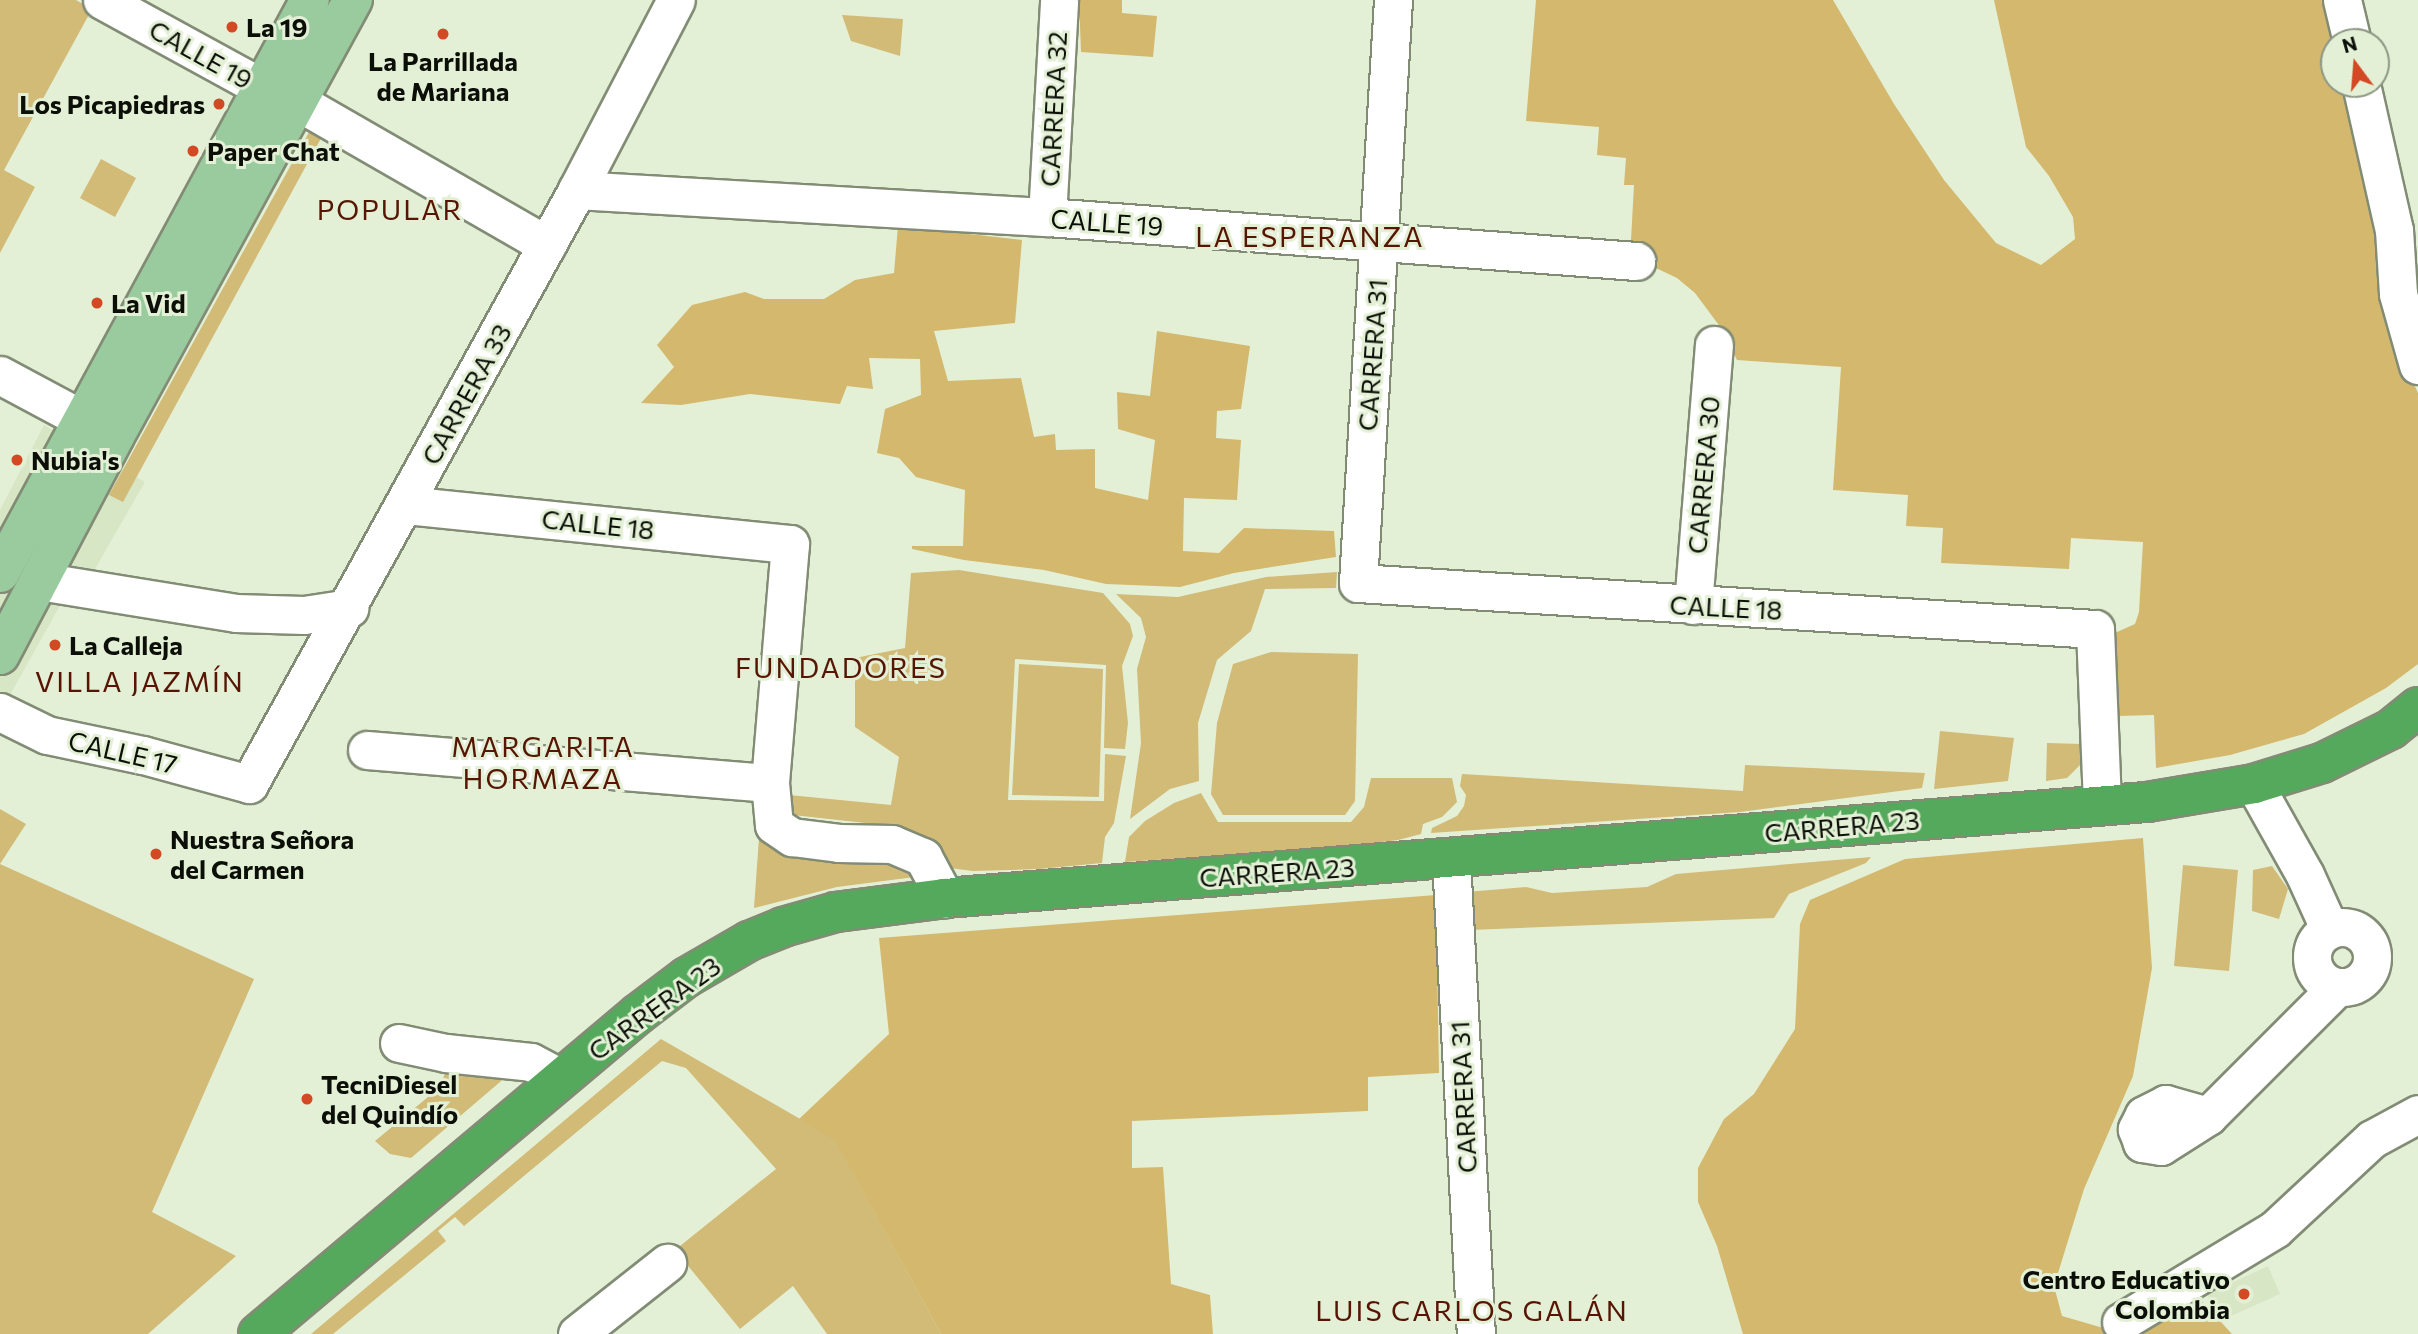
<!DOCTYPE html>
<meta charset="utf-8">
<style>
body{margin:0}
#map{position:relative;width:2418px;height:1334px;overflow:hidden;background:#e4f0d6;font-family:Commissioner,sans-serif}
div>[style]{position:absolute}
.built>*{inset:0;background:#d7e6c5}
.green>*{inset:0;background:#d2ba77}
.forest>*{inset:0;background:#d3b86d}
.roads{filter:drop-shadow(2px 0 #828c75) drop-shadow(-2px 0 #828c75) drop-shadow(0 2px #828c75) drop-shadow(0 -2px #828c75)}
.minor>*{height:37px;margin:-18.5px;padding:0 18.5px;transform-origin:18.5px;border-radius:18.5px;background:#fff}
.minor>.ring{margin:-18.5px;padding:0;box-sizing:content-box;background:none;border:37px solid #fff;border-radius:50%}
.major>*{height:38px;margin:-19px;padding:0 19px;transform-origin:19px;border-radius:19px;background:#99cb9e}
.highway>*{height:38px;margin:-19px;padding:0 19px;transform-origin:19px;border-radius:19px;background:#55a95d}
.dots>*{width:19px;height:19px;translate:-50% -50%;box-sizing:border-box;border:4px solid #e4f0d6;border-radius:50%}
span{translate:-50% -50%;white-space:nowrap;text-align:center;line-height:1.15;-webkit-text-stroke:6px #e4f0d6;paint-order:stroke}
.poi-label{font-size:26px;color:#0b0f07;font-weight:700}
.left{translate:0 -50%;text-align:left}
.right{translate:-100% -50%;text-align:right}
.street-label{font-size:26px;color:#0b0f07}
.neighbourhood-label{font-size:28px;color:#571504;letter-spacing:2px}
.north{position:absolute;left:2320px;top:28px;width:70px;height:70px;box-sizing:border-box;background:#e4f0d6;border:2px solid #8d9683;border-radius:50%;rotate:344deg;font-size:19px;font-weight:700;line-height:28px;text-align:center;color:#0b0f07}
.north::after{content:'';display:block;margin:auto;width:24px;height:32px;background:#d34924;clip-path:polygon(50% 0,100% 100%,50% 72%,0 100%)}
</style>
<div id="map">
<div class="built">
<div style="clip-path:polygon(44px 425px,145px 482px,73px 607px,62px 602px,0 713px,0 510px)"></div>
<div style="clip-path:polygon(2268px 1266px,2280px 1294px,2220px 1321px,2207px 1294px)"></div>
</div>
<div class="green">
<div style="clip-path:polygon(0 0,76px 0,92px 9px,4px 170px,35px 187px,0 253px)"></div>
<div style="clip-path:polygon(842px 15px,903px 19px,900px 56px,851px 41px)"></div>
<div style="clip-path:polygon(313px 125px,325px 131px,123px 502px,109px 495px)"></div>
<div style="clip-path:polygon(101px 159px,136px 178px,115px 217px,80px 198px)"></div>
<div style="clip-path:polygon(959px 570px,1103px 593px,1130px 624px,1133px 636px,1122px 666px,1128px 723px,1125px 749px,1104px 748px,1106px 665px,1015px 659px,1008px 800px,1104px 801px,1105px 754px,1126px 756px,1114px 823px,1105px 837px,1102px 863px,1039px 869px,973px 871px,942px 867px,929px 850px,902px 827px,793px 815px,789px 795px,891px 805px,899px 757px,855px 727px,855px 658px,905px 648px,911px 573px)"></div>
<div style="clip-path:polygon(1337px 572px,1336px 588px,1265px 589px,1251px 631px,1217px 660px,1198px 723px,1199px 781px,1170px 789px,1130px 819px,1141px 743px,1137px 669px,1146px 637px,1141px 618px,1116px 594px,1178px 597px,1266px 577px)"></div>
<div style="clip-path:polygon(1271px 652px,1358px 654px,1355px 801px,1345px 815px,1223px 815px,1211px 794px,1217px 723px,1233px 664px)"></div>
<div style="clip-path:polygon(1019px 664px,1103px 669px,1099px 797px,1012px 795px)"></div>
<div style="clip-path:polygon(1940px 731px,2014px 738px,2008px 781px,1934px 789px)"></div>
<div style="clip-path:polygon(2047px 743px,2082px 744px,2080px 765px,2067px 778px,2046px 781px)"></div>
<div style="clip-path:polygon(1745px 765px,1925px 773px,1922px 788px,1740px 812px,1431px 833px,1432px 828px,1457px 816px,1464px 806px,1466px 795px,1460px 786px,1462px 774px,1743px 791px)"></div>
<div style="clip-path:polygon(1371px 778px,1452px 778px,1457px 802px,1442px 817px,1423px 824px,1421px 834px,1398px 840px,1323px 849px,1125px 862px,1129px 837px,1145px 821px,1174px 803px,1201px 793px,1218px 822px,1351px 822px,1364px 807px)"></div>
<div style="clip-path:polygon(0 809px,26px 824px,0 864px)"></div>
<div style="clip-path:polygon(760px 824px,839px 845px,930px 875px,837px 887px,754px 908px)"></div>
<div style="clip-path:polygon(1871px 857px,1866px 863px,1789px 894px,1774px 918px,1470px 930px,1466px 892px,1526px 887px,1552px 893px,1647px 887px,1676px 874px)"></div>
<div style="clip-path:polygon(0 864px,254px 979px,152px 1212px,236px 1256px,148px 1334px,0 1334px)"></div>
<div style="clip-path:polygon(2183px 865px,2238px 870px,2229px 971px,2174px 966px)"></div>
<div style="clip-path:polygon(2272px 866px,2288px 889px,2279px 919px,2252px 911px,2253px 870px)"></div>
<div style="clip-path:polygon(661px 1039px,835px 1139px,941px 1334px,827px 1334px,793px 1286px,740px 1329px,675px 1250px,776px 1169px,686px 1068px,662px 1061px,464px 1226px,455px 1217px,438px 1231px,446px 1241px,333px 1334px,311px 1334px)"></div>
<div style="clip-path:polygon(446px 1070px,484px 1077px,507px 1076px,411px 1158px,390px 1154px,375px 1141px,440px 1087px)"></div>
</div>
<div class="forest">
<div style="clip-path:polygon(1079px 0,1122px 0,1122px 13px,1157px 16px,1153px 57px,1081px 52px)"></div>
<div style="clip-path:polygon(1536px 0,1833px 0,1894px 104px,1944px 180px,1996px 243px,2041px 265px,2075px 239px,2073px 217px,2049px 176px,2026px 147px,1994px 0,2331px 0,2334px 84px,2349px 84px,2408px 371px,2418px 393px,2418px 664px,2386px 688px,2304px 734px,2230px 755px,2156px 768px,2154px 715px,2118px 716px,2108px 636px,2135px 624px,2139px 612px,2143px 542px,2071px 538px,2069px 569px,1941px 563px,1943px 528px,1906px 526px,1908px 495px,1833px 490px,1841px 367px,1737px 360px,1721px 328px,1695px 293px,1677px 278px,1639px 260px,1631px 240px,1634px 185px,1624px 185px,1626px 158px,1597px 155px,1599px 127px,1526px 121px)"></div>
<div style="clip-path:polygon(898px 226px,1022px 240px,1015px 323px,934px 331px,948px 381px,1021px 378px,1034px 437px,1055px 434px,1056px 450px,1095px 449px,1095px 488px,1148px 500px,1155px 440px,1118px 429px,1117px 392px,1150px 396px,1157px 331px,1250px 346px,1241px 409px,1217px 411px,1216px 438px,1241px 440px,1237px 500px,1184px 498px,1183px 551px,1219px 553px,1244px 528px,1334px 531px,1336px 557px,1234px 573px,1180px 587px,1106px 584px,1044px 570px,964px 560px,912px 549px,912px 546px,963px 546px,965px 490px,916px 477px,899px 458px,877px 453px,885px 409px,921px 395px,920px 359px,869px 358px,873px 389px,847px 386px,840px 404px,750px 394px,681px 405px,641px 403px,674px 367px,657px 345px,692px 305px,745px 292px,764px 299px,824px 299px,855px 280px,894px 273px)"></div>
<div style="clip-path:polygon(2143px 838px,2152px 968px,2133px 1076px,2084px 1189px,2054px 1286px,2062px 1316px,2124px 1334px,1743px 1334px,1717px 1246px,1698px 1202px,1698px 1168px,1724px 1119px,1754px 1094px,1795px 1029px,1800px 924px,1810px 900px,1905px 859px)"></div>
<div style="clip-path:polygon(1436px 895px,1439px 1073px,1368px 1077px,1368px 1111px,1132px 1121px,1132px 1168px,1163px 1167px,1171px 1284px,1210px 1295px,1213px 1334px,941px 1334px,835px 1140px,799px 1119px,889px 1034px,879px 938px)"></div>
<div style="clip-path:polygon(2198px 1297px,2232px 1334px,2125px 1334px)"></div>
</div>
<div class="roads">
<div class="minor">
<div style="left:102px;top:0;width:183px;rotate:28.7deg"></div>
<div style="left:1393px;top:0;width:584px;rotate:93.44deg"></div>
<div style="left:1358px;top:583px;width:738px;rotate:3.57deg"></div>
<div style="left:2095px;top:629px;width:176px;rotate:87.7deg"></div>
<div style="left:2342px;top:0;width:43px;rotate:76.6deg"></div>
<div style="left:2361px;top:84px;width:150px;rotate:77.3deg"></div>
<div style="left:2394px;top:230px;width:64px;rotate:86.4deg"></div>
<div style="left:2398px;top:294px;width:74px;rotate:74.3deg"></div>
<div style="left:298px;top:102px;width:287px;rotate:29.9deg"></div>
<div style="left:577px;top:190px;width:471px;rotate:3.3deg"></div>
<div style="left:1047px;top:217px;width:591px;rotate:4.27deg"></div>
<div style="left:1047px;top:217px;width:217px;rotate:-86.8deg"></div>
<div style="left:0;top:375px;width:93px;rotate:28.2deg"></div>
<div style="left:405px;top:505px;width:387px;rotate:5.8deg"></div>
<div style="left:790px;top:544px;width:240px;rotate:94.8deg"></div>
<div style="left:770px;top:783px;width:42px;rotate:84.6deg"></div>
<div style="left:774px;top:825px;width:22px;rotate:34deg"></div>
<div style="left:792px;top:837px;width:47px;rotate:7.3deg"></div>
<div style="left:839px;top:843px;width:53px;rotate:1.1deg"></div>
<div style="left:892px;top:844px;width:34px;rotate:23deg"></div>
<div style="left:923px;top:857px;width:47px;rotate:61.8deg"></div>
<div style="left:39px;top:581px;width:200px;rotate:9.2deg"></div>
<div style="left:236px;top:613px;width:68px;rotate:1.7deg"></div>
<div style="left:304px;top:615px;width:46px;rotate:-8.8deg"></div>
<div style="left:1693px;top:605px;width:261px;rotate:-85.4deg"></div>
<div style="left:0;top:712px;width:52px;rotate:26.1deg"></div>
<div style="left:47px;top:735px;width:98px;rotate:11.8deg"></div>
<div style="left:143px;top:755px;width:110px;rotate:15.3deg"></div>
<div style="left:249px;top:784px;width:679px;rotate:-61.09deg"></div>
<div style="left:577px;top:190px;width:214px;rotate:-62.5deg"></div>
<div style="left:367px;top:750px;width:404px;rotate:4.7deg"></div>
<div style="left:2254px;top:784px;width:104px;rotate:60.7deg"></div>
<div style="left:2305px;top:875px;width:60px;rotate:65.6deg"></div>
<div style="left:1451px;top:859px;width:476px;rotate:87deg"></div>
<div class="ring" style="left:2312px;top:927px;width:23px;height:23px"></div>
<div style="left:399px;top:1043px;width:48px;rotate:12deg"></div>
<div style="left:446px;top:1053px;width:85px;rotate:6deg"></div>
<div style="left:531px;top:1062px;width:34px;rotate:28deg"></div>
<div style="left:2208px;top:1116px;width:44px;rotate:-164.1deg"></div>
<div style="left:2166px;top:1104px;width:25px;rotate:153deg"></div>
<div style="left:2144px;top:1115px;width:16px;rotate:117deg"></div>
<div style="left:2137px;top:1129px;width:15px;rotate:70deg"></div>
<div style="left:2142px;top:1143px;width:19px;rotate:9deg"></div>
<div style="left:2161px;top:1146px;width:56px;rotate:-32.6deg"></div>
<div style="left:2208px;top:1116px;width:182px;rotate:-45deg"></div>
<div style="left:2121px;top:1322px;width:180px;rotate:-31.1deg"></div>
<div style="left:2275px;top:1229px;width:132px;rotate:-42.9deg"></div>
<div style="left:2372px;top:1139px;width:52px;rotate:-28.5deg"></div>
<div style="left:577px;top:1334px;width:115px;rotate:-38.3deg"></div>
</div>
<div class="major">
<div style="left:0;top:573px;width:651px;rotate:-61.59deg"></div>
<div style="left:0;top:655px;width:247px;rotate:-62.3deg"></div>
<div style="left:115px;top:436px;width:497px;rotate:-61.4deg"></div>
</div>
<div class="highway">
<div style="left:258px;top:1334px;width:497px;rotate:-40.1deg"></div>
<div style="left:638px;top:1014px;width:61px;rotate:-37.1deg"></div>
<div style="left:687px;top:977px;width:72px;rotate:-30.1deg"></div>
<div style="left:749px;top:941px;width:37px;rotate:-22deg"></div>
<div style="left:783px;top:927px;width:55px;rotate:-15.8deg"></div>
<div style="left:836px;top:912px;width:110px;rotate:-7.3deg"></div>
<div style="left:945px;top:898px;width:1206px;rotate:-4.57deg"></div>
<div style="left:2147px;top:802px;width:109px;rotate:-9.5deg"></div>
<div style="left:2254px;top:784px;width:71px;rotate:-17.2deg"></div>
<div style="left:2322px;top:763px;width:77px;rotate:-26.2deg"></div>
<div style="left:2391px;top:729px;width:35px;rotate:-39deg"></div>
</div>
</div>
<div class="dots">
<div style="left:232px;top:27px;background:#d34924"></div>
<div style="left:443px;top:34px;background:#d34924"></div>
<div style="left:219px;top:104px;background:#d34924"></div>
<div style="left:193px;top:151px;background:#d34924"></div>
<div style="left:97px;top:303px;background:#d34924"></div>
<div style="left:17px;top:460px;background:#d34924"></div>
<div style="left:55px;top:645px;background:#d34924"></div>
<div style="left:156px;top:854px;background:#d34924"></div>
<div style="left:307px;top:1099px;background:#d34924"></div>
<div style="left:2244px;top:1294px;background:#d34924"></div>
</div>
<div class="poi-label">
<span class="left" style="left:246px;top:27px">La 19</span>
<span style="left:443px;top:76px">La Parrillada<br>de Mariana</span>
<span class="right" style="left:205px;top:104px">Los Picapiedras</span>
<span class="left" style="left:207px;top:151px">Paper Chat</span>
<span class="left" style="left:111px;top:303px">La Vid</span>
<span class="left" style="left:31px;top:460px">Nubia's</span>
<span class="left" style="left:69px;top:645px">La Calleja</span>
<span class="left" style="left:170px;top:854px">Nuestra Señora<br>del Carmen</span>
<span class="left" style="left:321px;top:1099px">TecniDiesel<br>del Quindío</span>
<span class="right" style="left:2230px;top:1294px">Centro Educativo<br>Colombia</span>
</div>
<div class="street-label">
<span style="left:201px;top:54px;rotate:29deg">CALLE 19</span>
<span style="left:1053px;top:109px;rotate:-87deg">CARRERA 32</span>
<span style="left:1107px;top:222px;rotate:4deg">CALLE 19</span>
<span style="left:1372px;top:355px;rotate:-86deg">CARRERA 31</span>
<span style="left:466px;top:394px;rotate:-61deg">CARRERA 33</span>
<span style="left:1703px;top:475px;rotate:-85deg">CARRERA 30</span>
<span style="left:598px;top:524px;rotate:6deg">CALLE 18</span>
<span style="left:1726px;top:607px;rotate:3deg">CALLE 18</span>
<span style="left:123px;top:752px;rotate:13deg">CALLE 17</span>
<span style="left:1842px;top:826px;rotate:-5deg">CARRERA 23</span>
<span style="left:1277px;top:872px;rotate:-4deg">CARRERA 23</span>
<span style="left:654px;top:1008px;rotate:-36deg">CARRERA 23</span>
<span style="left:1463px;top:1097px;rotate:-93deg">CARRERA 31</span>
</div>
<div class="neighbourhood-label">
<span style="left:390px;top:209px">POPULAR</span>
<span style="left:1310px;top:236px">LA ESPERANZA</span>
<span style="left:841px;top:667px">FUNDADORES</span>
<span style="left:140px;top:681px">VILLA JAZMÍN</span>
<span style="left:543px;top:762px">MARGARITA<br>HORMAZA</span>
<span style="left:1472px;top:1310px">LUIS CARLOS GALÁN</span>
</div>
<div class="north">N</div>
</div>
